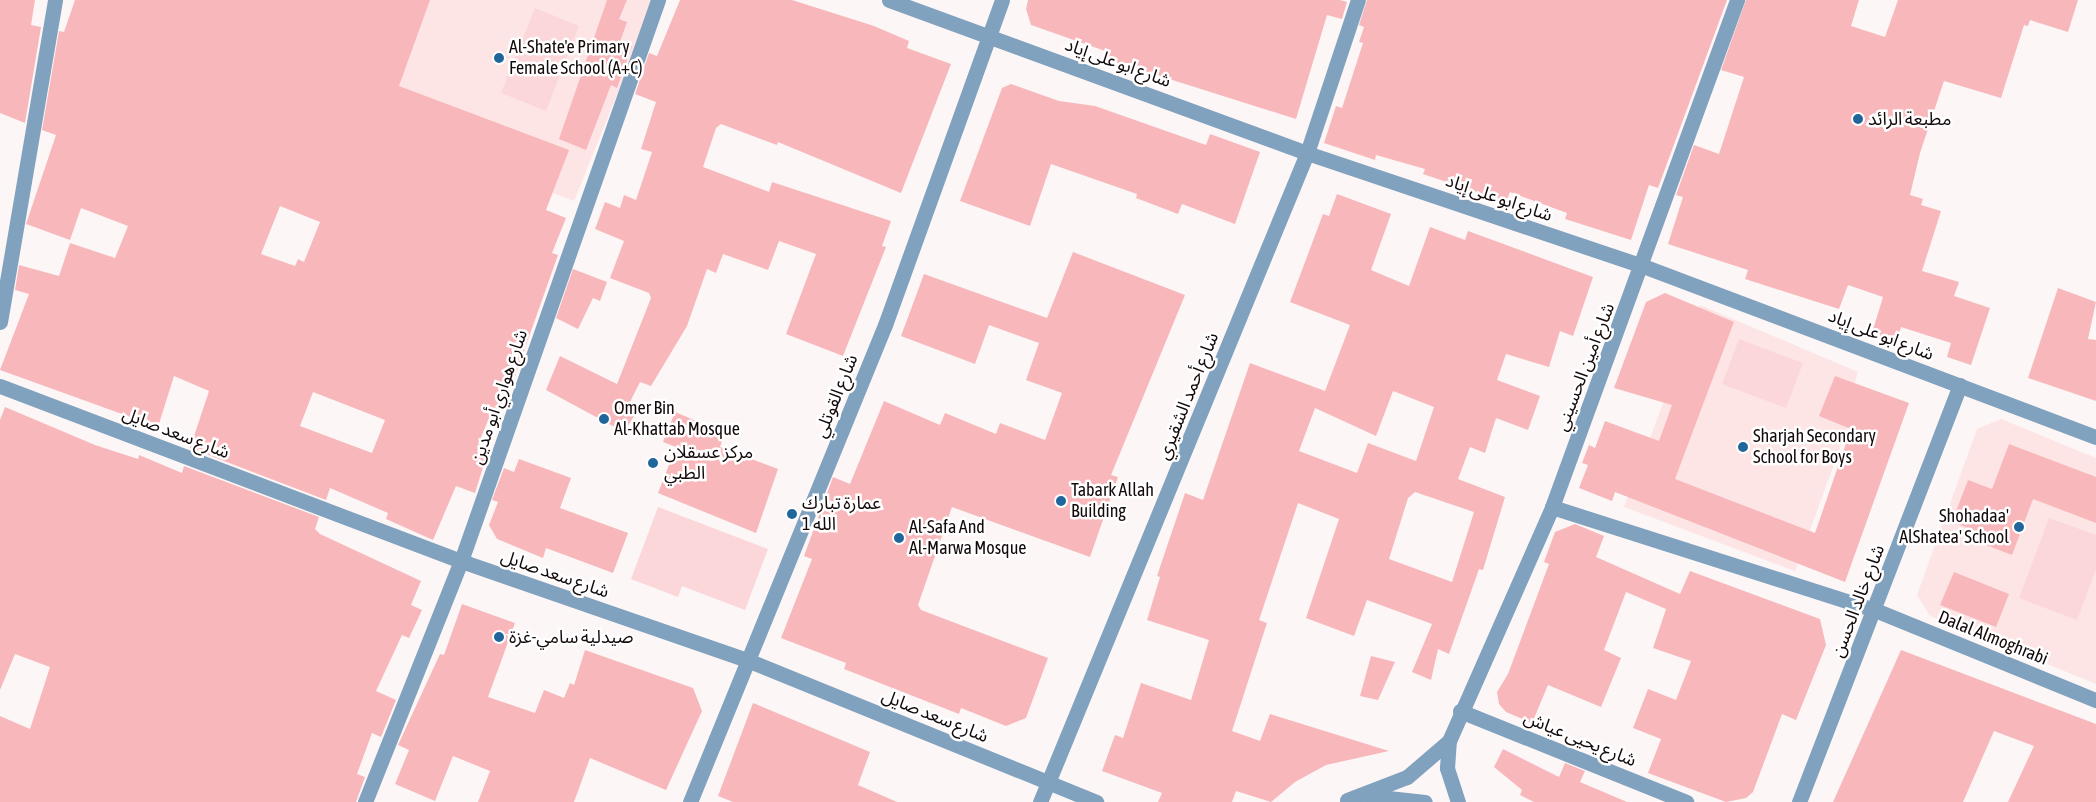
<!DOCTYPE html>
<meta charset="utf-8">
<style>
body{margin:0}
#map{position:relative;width:2096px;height:802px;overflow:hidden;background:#fcf6f6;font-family:"Asap Condensed","Noto Sans Arabic",sans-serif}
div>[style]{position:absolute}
.built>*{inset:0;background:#fde5e5}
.green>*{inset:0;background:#fbd7d9}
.building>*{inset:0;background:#f8b8bb}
.street>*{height:15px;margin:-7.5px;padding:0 7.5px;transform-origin:7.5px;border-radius:7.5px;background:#81a2bf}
.dots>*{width:14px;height:14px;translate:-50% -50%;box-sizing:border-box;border:2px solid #fff;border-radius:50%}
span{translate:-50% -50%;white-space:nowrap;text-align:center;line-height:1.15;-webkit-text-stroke:5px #fff;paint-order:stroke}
.poi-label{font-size:18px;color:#13090a}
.left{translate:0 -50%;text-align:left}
.right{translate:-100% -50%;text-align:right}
.street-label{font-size:18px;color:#13090a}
</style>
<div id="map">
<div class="built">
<div style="clip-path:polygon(386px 0,655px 0,574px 201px,346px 115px)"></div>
<div style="clip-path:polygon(1700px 305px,1858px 372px,1854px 386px,1862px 388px,1795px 571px,1624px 507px)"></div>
<div style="clip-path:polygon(2001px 419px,2096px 458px,2096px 684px,1930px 616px,1917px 595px,1977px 429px)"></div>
</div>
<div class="green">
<div style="clip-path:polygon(535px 8px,579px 26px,546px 111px,501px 93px)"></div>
<div style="clip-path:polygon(1739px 339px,1803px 363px,1786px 408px,1722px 384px)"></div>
<div style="clip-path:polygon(658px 507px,768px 549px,745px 610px,682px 586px,678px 597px,631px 579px)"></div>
<div style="clip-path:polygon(2049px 518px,2096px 535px,2096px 570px,2077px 620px,2019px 598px)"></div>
</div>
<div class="building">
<div style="clip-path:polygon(0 0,35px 0,31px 25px,41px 27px,25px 123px,0 113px)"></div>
<div style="clip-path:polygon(evenodd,75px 0,430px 0,399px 86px,569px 150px,546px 210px,566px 218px,552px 253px,558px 255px,514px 379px,499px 411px,493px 409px,478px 444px,489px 448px,475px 493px,456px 486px,433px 540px,386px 519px,388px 513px,330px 488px,326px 500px,190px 448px,209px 391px,174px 376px,158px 427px,0 370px,29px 294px,15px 290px,19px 265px,59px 276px,70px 243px,115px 258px,128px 226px,81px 208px,70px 240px,26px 224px,56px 135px,42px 130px,59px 31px,64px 32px,75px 0,280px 206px,320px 222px,304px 262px,298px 259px,295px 266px,261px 254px,280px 206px,75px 0,313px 392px,385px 420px,372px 453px,300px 426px,313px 392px)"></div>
<div style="clip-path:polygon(607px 0,627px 0,619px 19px,627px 22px,620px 42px,632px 46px,617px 88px,611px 85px,586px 150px,559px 139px)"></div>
<div style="clip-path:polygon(680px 0,792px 0,874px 26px,909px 41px,907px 48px,951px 64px,901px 193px,778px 142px,777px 145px,721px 124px,716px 128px,703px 167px,769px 192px,772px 182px,891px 221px,882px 246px,886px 247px,843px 356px,786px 334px,816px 254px,779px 241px,768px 270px,723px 254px,716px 273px,707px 269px,687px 326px,651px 386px,640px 382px,626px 410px,634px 416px,624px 432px,546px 390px,560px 356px,617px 384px,651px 298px,649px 293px,610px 278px,624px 241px,595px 229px,605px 202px,620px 208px,624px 195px,636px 200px,652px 152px,641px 149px,656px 102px,635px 94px,649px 53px,657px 56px)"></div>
<div style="clip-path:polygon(1028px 0,1340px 0,1347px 2px,1342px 19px,1327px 15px,1296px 119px,1106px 59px,1108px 52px,1031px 25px,1026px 9px)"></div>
<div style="clip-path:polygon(1367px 0,1727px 0,1658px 188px,1649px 185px,1631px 240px,1565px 219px,1567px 213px,1510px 192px,1506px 202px,1423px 174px,1425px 169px,1376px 155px,1375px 160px,1324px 143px,1336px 106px,1342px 108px,1363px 43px,1359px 42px,1364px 27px,1359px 25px)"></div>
<div style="clip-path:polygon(1746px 0,1859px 0,1851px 26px,1885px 37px,1898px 0,2078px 0,2068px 32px,2030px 20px,2028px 26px,2024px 25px,2001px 98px,1944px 81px,1920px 153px,1910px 195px,1923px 199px,1921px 205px,1941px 211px,1922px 271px,1959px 282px,1954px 296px,1990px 308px,1971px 365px,1947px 357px,1951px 343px,1901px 327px,1897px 341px,1872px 333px,1883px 297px,1848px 285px,1839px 309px,1745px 279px,1748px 270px,1668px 244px,1683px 197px,1676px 195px,1694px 145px,1719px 154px,1744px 77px,1721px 70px)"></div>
<div style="clip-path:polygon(1011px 84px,1059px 101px,1095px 106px,1206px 145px,1210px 134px,1260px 152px,1235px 224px,1182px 204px,1178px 214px,1136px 198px,1137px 194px,1051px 164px,1030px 226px,960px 201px,1002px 88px)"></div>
<div style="clip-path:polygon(evenodd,1337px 194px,1391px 214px,1371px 270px,1409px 286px,1430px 227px,1465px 240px,1468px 231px,1593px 277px,1573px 336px,1560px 331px,1549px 367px,1506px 354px,1497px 380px,1540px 396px,1528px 430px,1496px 418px,1485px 453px,1470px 447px,1458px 479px,1505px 497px,1483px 570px,1479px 569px,1449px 654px,1438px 649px,1431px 680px,1412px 672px,1432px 624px,1367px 600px,1354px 636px,1306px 618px,1339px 519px,1298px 503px,1259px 620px,1267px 623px,1232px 731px,1260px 741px,1270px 714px,1389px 751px,1326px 765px,1295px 782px,1271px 802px,1236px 791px,1232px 802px,1158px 802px,1162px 793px,1102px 771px,1115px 735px,1123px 738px,1141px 683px,1191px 700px,1209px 640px,1147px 620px,1160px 577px,1157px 576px,1185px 493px,1203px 500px,1250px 363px,1325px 391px,1350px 325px,1290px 302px,1323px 214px,1329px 216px,1337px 194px,1393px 391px,1434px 407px,1416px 461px,1368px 443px,1357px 473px,1299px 451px,1315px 408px,1376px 436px,1393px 391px,1337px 194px,1415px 492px,1474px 512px,1452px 582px,1389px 559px,1408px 498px,1415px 492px)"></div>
<div style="clip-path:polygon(1073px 252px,1185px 295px,1111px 475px,1118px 477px,1090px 557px,952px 507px,918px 605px,921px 610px,1048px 658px,1026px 718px,1006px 726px,961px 708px,959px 714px,844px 669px,846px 663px,781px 638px,812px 559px,804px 556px,833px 477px,850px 484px,884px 401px,940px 425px,945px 413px,996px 434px,1000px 423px,1045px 440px,1062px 393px,1026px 380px,1039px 343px,989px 325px,975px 364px,901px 336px,924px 274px,1047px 318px)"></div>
<div style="clip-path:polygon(573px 269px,607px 282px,600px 301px,593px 298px,578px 329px,556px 318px)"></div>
<div style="clip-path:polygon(2058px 288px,2096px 302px,2088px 339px,2096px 340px,2096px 401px,2028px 378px)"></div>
<div style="clip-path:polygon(1665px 293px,1734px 322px,1675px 479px,1815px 533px,1851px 429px,1819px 416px,1835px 376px,1909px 403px,1845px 582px,1615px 492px,1612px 501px,1579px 488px,1588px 465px,1582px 463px,1589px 445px,1595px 448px,1605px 421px,1659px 441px,1672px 405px,1614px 388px,1646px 302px)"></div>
<div style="clip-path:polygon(5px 407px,95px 445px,138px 459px,139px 455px,182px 473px,184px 466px,319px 517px,315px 529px,320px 534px,421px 581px,411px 605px,422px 610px,409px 638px,402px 635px,376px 691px,396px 700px,381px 737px,372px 733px,357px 774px,365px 777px,356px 802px,0 802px,0 716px,30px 729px,50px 667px,15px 654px,0 690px,0 420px)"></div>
<div style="clip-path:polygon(675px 412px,725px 433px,720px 447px,778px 469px,756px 533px,658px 493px,676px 447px,663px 442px)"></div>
<div style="clip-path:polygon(2009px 444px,2096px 477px,2096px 523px,2033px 499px,2012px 555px,1973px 540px,1976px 531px,1952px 522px,1968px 480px,1992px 489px)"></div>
<div style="clip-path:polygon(519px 459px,571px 478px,560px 508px,628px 533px,613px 573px,546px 548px,543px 558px,497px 539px,489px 525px,498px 502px,492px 500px,504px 468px,514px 472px)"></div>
<div style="clip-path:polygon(1575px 524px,1604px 536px,1596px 557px,1680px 594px,1690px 571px,1820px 619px,1826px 645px,1796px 720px,1782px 714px,1753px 792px,1746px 798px,1726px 802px,1648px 773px,1661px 739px,1633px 728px,1648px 689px,1676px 700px,1691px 661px,1653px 648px,1666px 609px,1626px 592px,1604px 650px,1621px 658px,1601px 707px,1548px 685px,1532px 723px,1506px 712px,1499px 704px,1497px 692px,1508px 674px,1549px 564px,1544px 562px,1555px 532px)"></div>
<div style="clip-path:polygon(1954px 572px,2009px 594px,1996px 627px,1940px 605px)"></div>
<div style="clip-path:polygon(462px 604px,515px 623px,488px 697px,535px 713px,544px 690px,564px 698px,570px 683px,574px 685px,585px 650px,693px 688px,702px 711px,666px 790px,590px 758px,574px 802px,478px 802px,490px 771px,453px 756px,435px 801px,395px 784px,409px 750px,398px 745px,440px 654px,444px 655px)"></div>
<div style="clip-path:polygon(1901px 650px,2096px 724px,2096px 802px,2008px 802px,2034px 746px,1994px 731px,1963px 802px,1833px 802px)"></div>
<div style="clip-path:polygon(1371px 656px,1395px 662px,1378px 700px,1360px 696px)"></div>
<div style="clip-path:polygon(753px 703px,870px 752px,858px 785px,897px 802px,733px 802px,718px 796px)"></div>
<div style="clip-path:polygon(1503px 749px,1559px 777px,1565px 763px,1585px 771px,1580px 782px,1627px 802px,1534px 802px,1520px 795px,1522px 790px,1494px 767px)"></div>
</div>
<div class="street">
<div style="left:889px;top:0;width:445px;rotate:20.1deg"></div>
<div style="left:1307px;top:153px;width:354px;rotate:18.6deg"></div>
<div style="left:1643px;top:266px;width:484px;rotate:20.7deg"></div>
<div style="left:0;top:322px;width:327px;rotate:-80.3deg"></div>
<div style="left:0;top:386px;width:493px;rotate:20.8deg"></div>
<div style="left:461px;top:561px;width:303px;rotate:19.1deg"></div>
<div style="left:747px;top:660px;width:377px;rotate:22.1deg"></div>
<div style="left:1552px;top:507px;width:339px;rotate:17.7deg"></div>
<div style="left:1875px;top:610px;width:239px;rotate:22.2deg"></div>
<div style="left:1460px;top:711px;width:244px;rotate:21.9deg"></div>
<div style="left:1370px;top:796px;width:55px;rotate:6.2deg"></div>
<div style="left:1347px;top:800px;width:64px;rotate:-21deg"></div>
<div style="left:1407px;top:777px;width:55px;rotate:-40.6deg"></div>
<div style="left:365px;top:802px;width:259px;rotate:-68.3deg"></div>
<div style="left:461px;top:561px;width:595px;rotate:-70.65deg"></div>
<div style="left:690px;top:802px;width:515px;rotate:-67.77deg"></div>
<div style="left:885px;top:325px;width:345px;rotate:-70.2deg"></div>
<div style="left:1040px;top:802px;width:702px;rotate:-67.64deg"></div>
<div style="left:1307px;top:153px;width:161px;rotate:-71.6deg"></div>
<div style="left:1458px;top:802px;width:36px;rotate:-108deg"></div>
<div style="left:1447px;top:768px;width:27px;rotate:-86deg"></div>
<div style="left:1449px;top:741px;width:256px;rotate:-66.2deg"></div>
<div style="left:1552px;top:507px;width:540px;rotate:-69.95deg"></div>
<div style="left:1799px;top:802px;width:447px;rotate:-68.9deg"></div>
</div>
<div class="dots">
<div style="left:499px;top:58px;background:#20669a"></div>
<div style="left:1858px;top:119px;background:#20669a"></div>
<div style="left:604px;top:419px;background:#20669a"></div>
<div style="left:1743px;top:447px;background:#20669a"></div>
<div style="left:653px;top:463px;background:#20669a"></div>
<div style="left:1061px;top:501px;background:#20669a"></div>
<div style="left:792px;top:514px;background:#20669a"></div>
<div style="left:2019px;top:527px;background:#20669a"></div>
<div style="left:899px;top:538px;background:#20669a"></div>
<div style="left:499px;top:637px;background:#20669a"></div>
</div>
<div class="poi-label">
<span class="left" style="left:509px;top:58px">Al-Shate'e Primary<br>Female School (A+C)</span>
<span class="left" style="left:1868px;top:119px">مطبعة الرائد</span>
<span class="left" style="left:614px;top:419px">Omer Bin<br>Al-Khattab Mosque</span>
<span class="left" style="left:1753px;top:447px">Sharjah Secondary<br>School for Boys</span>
<span class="left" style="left:664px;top:463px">مركز عسقلان<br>الطبي</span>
<span class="left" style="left:1071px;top:501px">Tabark Allah<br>Building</span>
<span class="left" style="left:802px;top:514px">عمارة تبارك<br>الله 1</span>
<span class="right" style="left:2009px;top:527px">Shohadaa'<br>AlShatea' School</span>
<span class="left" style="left:909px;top:538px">Al-Safa And<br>Al-Marwa Mosque</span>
<span class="left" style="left:509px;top:637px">صيدلية سامي-غزة</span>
</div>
<div class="street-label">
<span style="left:1118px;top:63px;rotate:20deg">شارع ابو على إياد</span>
<span style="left:1499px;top:198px;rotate:19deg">شارع ابو على إياد</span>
<span style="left:1881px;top:335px;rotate:21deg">شارع ابو على إياد</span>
<span style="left:1585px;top:367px;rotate:-69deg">شارع أمين الحسيني</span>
<span style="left:836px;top:396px;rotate:-68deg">شارع القوتلي</span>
<span style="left:1188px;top:396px;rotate:-68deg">شارع أحمد الشقيري</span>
<span style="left:499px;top:397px;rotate:-71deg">شارع هواري أبو مدين</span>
<span style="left:176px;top:433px;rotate:21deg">شارع سعد صايل</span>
<span style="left:555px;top:574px;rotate:19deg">شارع سعد صايل</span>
<span style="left:1858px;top:601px;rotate:-69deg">شارع خالد الحسن</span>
<span style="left:1993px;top:638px;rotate:22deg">Dalal Almoghrabi</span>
<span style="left:935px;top:716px;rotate:22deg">شارع سعد صايل</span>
<span style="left:1580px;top:739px;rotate:22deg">شارع يحيى عياش</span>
</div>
</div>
